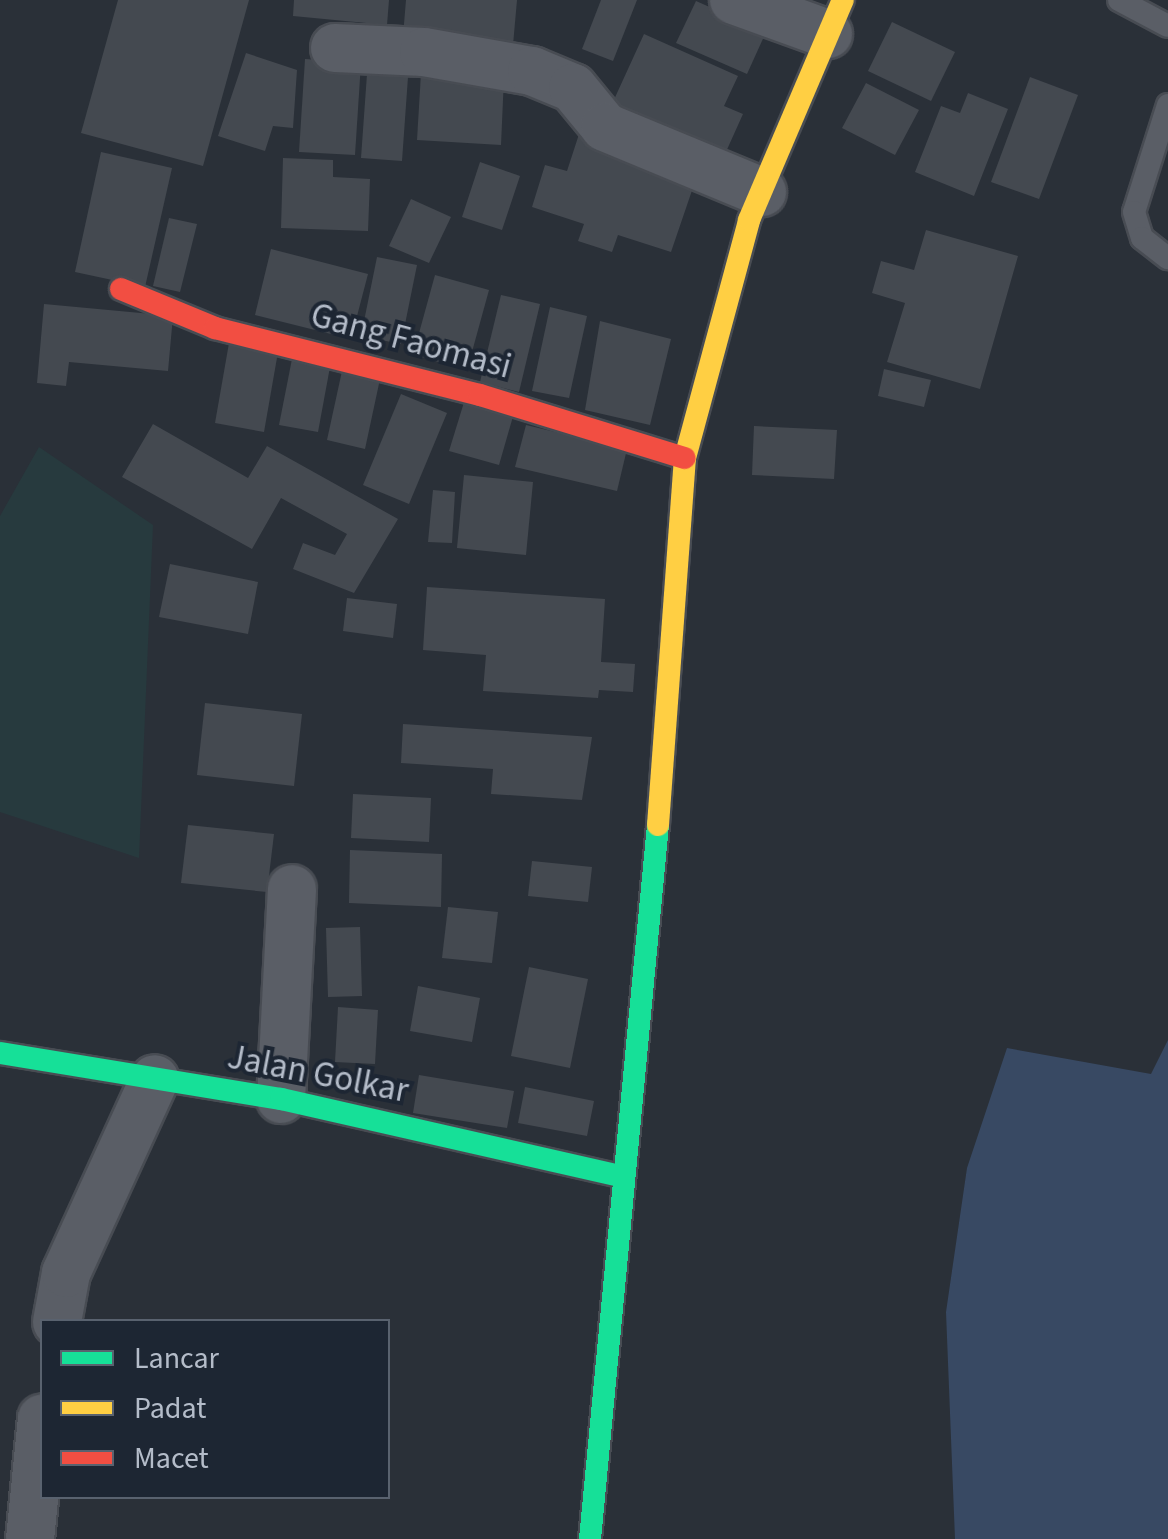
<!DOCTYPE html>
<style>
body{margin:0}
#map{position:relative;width:1168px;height:1539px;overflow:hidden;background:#2a3038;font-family:"Source Sans 3",sans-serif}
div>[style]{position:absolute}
.green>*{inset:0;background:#273a3e}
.water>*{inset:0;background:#384963}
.building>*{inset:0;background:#444950}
.roads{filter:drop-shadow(2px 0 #484c53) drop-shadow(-2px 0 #484c53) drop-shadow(0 2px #484c53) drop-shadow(0 -2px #484c53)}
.lane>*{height:22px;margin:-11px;padding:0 11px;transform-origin:11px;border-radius:11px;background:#5a5e66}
.street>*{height:48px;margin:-24px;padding:0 24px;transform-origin:24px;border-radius:24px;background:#5a5e66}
.fast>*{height:22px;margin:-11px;padding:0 11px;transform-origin:11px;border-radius:11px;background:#16e098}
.slow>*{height:22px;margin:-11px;padding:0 11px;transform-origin:11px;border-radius:11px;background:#ffcf43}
.jam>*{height:22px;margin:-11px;padding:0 11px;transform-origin:11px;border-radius:11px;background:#f24e42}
span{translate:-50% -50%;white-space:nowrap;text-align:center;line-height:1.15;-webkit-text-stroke:8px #1d2633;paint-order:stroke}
.street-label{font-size:35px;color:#b4bcc9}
.legend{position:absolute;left:40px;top:1319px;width:350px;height:180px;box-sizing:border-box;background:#1d2633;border:2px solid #59626f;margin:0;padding:12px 18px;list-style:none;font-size:30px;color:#b4bcc9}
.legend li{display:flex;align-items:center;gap:20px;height:50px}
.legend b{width:50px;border:2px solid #59626f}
</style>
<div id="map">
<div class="green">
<div style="clip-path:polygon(39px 447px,153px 525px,139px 858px,0 812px,0 516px)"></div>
</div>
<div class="water">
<div style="clip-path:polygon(1168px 1040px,1168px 1539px,955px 1539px,946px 1312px,967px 1168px,1007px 1048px,1151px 1074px)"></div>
</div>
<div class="building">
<div style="clip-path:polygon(118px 0,249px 0,203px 166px,81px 133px)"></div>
<div style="clip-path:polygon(294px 0,389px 0,387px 25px,293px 16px)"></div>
<div style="clip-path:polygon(406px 0,517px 0,513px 45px,403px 36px)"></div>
<div style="clip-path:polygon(601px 0,637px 0,613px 61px,582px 49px)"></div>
<div style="clip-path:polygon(696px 1px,766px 32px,747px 74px,676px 43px)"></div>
<div style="clip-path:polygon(892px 22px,955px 52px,931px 101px,868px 71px)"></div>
<div style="clip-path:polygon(644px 34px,738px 76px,724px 106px,743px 114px,725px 154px,612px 104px)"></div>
<div style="clip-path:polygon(246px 53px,297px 70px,293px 128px,273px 126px,265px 151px,218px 136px)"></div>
<div style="clip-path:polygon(305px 59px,361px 63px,355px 155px,299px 152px)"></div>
<div style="clip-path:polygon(368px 60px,409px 63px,402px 161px,361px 158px)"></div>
<div style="clip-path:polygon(421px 73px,504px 77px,501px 145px,417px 140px)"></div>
<div style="clip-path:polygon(1030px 77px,1078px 95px,1039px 199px,991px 182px)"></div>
<div style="clip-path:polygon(866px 83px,919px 110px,895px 155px,842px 128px)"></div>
<div style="clip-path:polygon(968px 93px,1008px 109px,974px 196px,915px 172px,941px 106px,960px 113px)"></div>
<div style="clip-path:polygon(581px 128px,700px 167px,671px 252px,618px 235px,612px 252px,578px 241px,584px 224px,532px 207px,545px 165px,567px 171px)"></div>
<div style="clip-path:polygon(101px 152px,172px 168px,145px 287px,75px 272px)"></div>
<div style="clip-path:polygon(283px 158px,333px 160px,333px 177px,370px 179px,368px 231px,281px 228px)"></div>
<div style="clip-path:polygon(480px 162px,520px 176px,502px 230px,462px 217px)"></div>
<div style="clip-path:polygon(411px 199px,451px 217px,429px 263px,389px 246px)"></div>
<div style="clip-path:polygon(169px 218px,197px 224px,180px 292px,153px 286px)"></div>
<div style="clip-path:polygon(926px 230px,1018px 256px,980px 389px,887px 362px,905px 303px,872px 293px,881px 261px,914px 270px)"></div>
<div style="clip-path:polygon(271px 249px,368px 274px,351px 339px,255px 315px)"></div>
<div style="clip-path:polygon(377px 257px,417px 265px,401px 344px,361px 336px)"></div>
<div style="clip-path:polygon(435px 275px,489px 290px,467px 370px,413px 355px)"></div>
<div style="clip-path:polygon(501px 295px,540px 304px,519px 392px,480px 382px)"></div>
<div style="clip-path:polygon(44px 304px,173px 316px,168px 371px,69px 362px,66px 386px,37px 383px)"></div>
<div style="clip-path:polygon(550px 307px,587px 316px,569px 398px,532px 391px)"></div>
<div style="clip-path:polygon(600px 321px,671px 339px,650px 425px,585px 410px)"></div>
<div style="clip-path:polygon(229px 343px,278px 352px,264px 432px,215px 423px)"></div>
<div style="clip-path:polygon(292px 359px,330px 367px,318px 432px,279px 425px)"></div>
<div style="clip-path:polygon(884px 369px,931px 380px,924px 407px,878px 396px)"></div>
<div style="clip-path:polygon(342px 371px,380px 379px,365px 449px,327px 440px)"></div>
<div style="clip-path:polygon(401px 394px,447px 413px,409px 504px,363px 485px)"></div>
<div style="clip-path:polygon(465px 399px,514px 413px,499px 465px,449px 451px)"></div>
<div style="clip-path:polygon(153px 424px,248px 478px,267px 446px,398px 519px,354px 593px,293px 569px,303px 543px,335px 555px,347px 534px,281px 498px,252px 549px,122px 477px)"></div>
<div style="clip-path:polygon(526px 425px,627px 449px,617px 491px,515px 467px)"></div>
<div style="clip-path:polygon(754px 426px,837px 430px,834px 479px,752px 475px)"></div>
<div style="clip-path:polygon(464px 475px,533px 482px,526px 555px,457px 548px)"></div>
<div style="clip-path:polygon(433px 490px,455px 492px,452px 543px,428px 542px)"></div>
<div style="clip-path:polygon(170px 564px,258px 582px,248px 634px,159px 617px)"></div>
<div style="clip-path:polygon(427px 587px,605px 599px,601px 662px,635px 664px,633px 692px,599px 690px,598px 698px,483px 691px,486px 655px,423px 650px)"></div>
<div style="clip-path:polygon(347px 598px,397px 604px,393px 638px,343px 631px)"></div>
<div style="clip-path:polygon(205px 703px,302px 714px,294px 786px,197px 775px)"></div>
<div style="clip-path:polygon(403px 724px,592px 737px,582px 800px,491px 794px,493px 769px,401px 763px)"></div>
<div style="clip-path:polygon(353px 794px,431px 798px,429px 842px,351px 838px)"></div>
<div style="clip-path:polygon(188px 825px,274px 834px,267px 892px,181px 883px)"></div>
<div style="clip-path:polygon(350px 850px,442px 854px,441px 907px,349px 903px)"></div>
<div style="clip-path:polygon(532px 861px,592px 867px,588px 902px,528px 896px)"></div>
<div style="clip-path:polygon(448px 907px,498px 912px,492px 963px,442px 958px)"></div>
<div style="clip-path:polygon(360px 927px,362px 996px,328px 997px,326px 928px)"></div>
<div style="clip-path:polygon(529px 967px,588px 979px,570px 1068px,511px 1056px)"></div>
<div style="clip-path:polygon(418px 986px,480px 998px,472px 1042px,410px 1031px)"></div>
<div style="clip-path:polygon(338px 1007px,378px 1010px,375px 1064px,335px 1062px)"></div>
<div style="clip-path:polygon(419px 1075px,514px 1091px,507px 1128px,413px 1113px)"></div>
<div style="clip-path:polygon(525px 1087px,594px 1101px,587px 1136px,518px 1123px)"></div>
</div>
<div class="roads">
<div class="lane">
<div style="left:1119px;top:0;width:55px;rotate:28deg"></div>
<div style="left:1168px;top:105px;width:112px;rotate:107.6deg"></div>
<div style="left:1134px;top:212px;width:27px;rotate:73deg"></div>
<div style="left:1142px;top:238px;width:33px;rotate:38deg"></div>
</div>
<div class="street">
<div style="left:734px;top:0;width:100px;rotate:19.9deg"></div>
<div style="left:335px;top:48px;width:89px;rotate:2.6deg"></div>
<div style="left:424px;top:52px;width:110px;rotate:10deg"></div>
<div style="left:532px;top:71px;width:44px;rotate:22.5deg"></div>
<div style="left:573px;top:88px;width:50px;rotate:50.6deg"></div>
<div style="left:605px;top:127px;width:170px;rotate:22.5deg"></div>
<div style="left:281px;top:1099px;width:210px;rotate:-87deg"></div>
<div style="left:57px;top:1322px;width:50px;rotate:-79.6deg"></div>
<div style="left:66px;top:1273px;width:213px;rotate:-65.4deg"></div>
<div style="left:30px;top:1539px;width:121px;rotate:-84.3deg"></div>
</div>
<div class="fast">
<div style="left:0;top:1053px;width:285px;rotate:9.3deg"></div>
<div style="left:281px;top:1099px;width:348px;rotate:12.8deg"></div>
<div style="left:590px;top:1539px;width:717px;rotate:-84.56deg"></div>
</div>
<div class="slow">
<div style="left:658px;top:825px;width:368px;rotate:-85.8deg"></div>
<div style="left:685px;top:458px;width:246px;rotate:-74.9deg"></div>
<div style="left:749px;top:220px;width:239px;rotate:-66.9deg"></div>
</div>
<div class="jam">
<div style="left:121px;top:289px;width:102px;rotate:22.5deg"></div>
<div style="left:215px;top:328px;width:273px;rotate:14.2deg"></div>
<div style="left:480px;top:395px;width:214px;rotate:17.1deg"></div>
</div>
</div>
<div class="street-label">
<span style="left:411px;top:341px;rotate:15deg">Gang Faomasi</span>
<span style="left:318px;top:1074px;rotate:11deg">Jalan Golkar</span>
</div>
<ul class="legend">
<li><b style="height:12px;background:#16e098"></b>Lancar</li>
<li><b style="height:12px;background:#ffcf43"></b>Padat</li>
<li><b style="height:12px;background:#f24e42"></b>Macet</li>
</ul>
</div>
